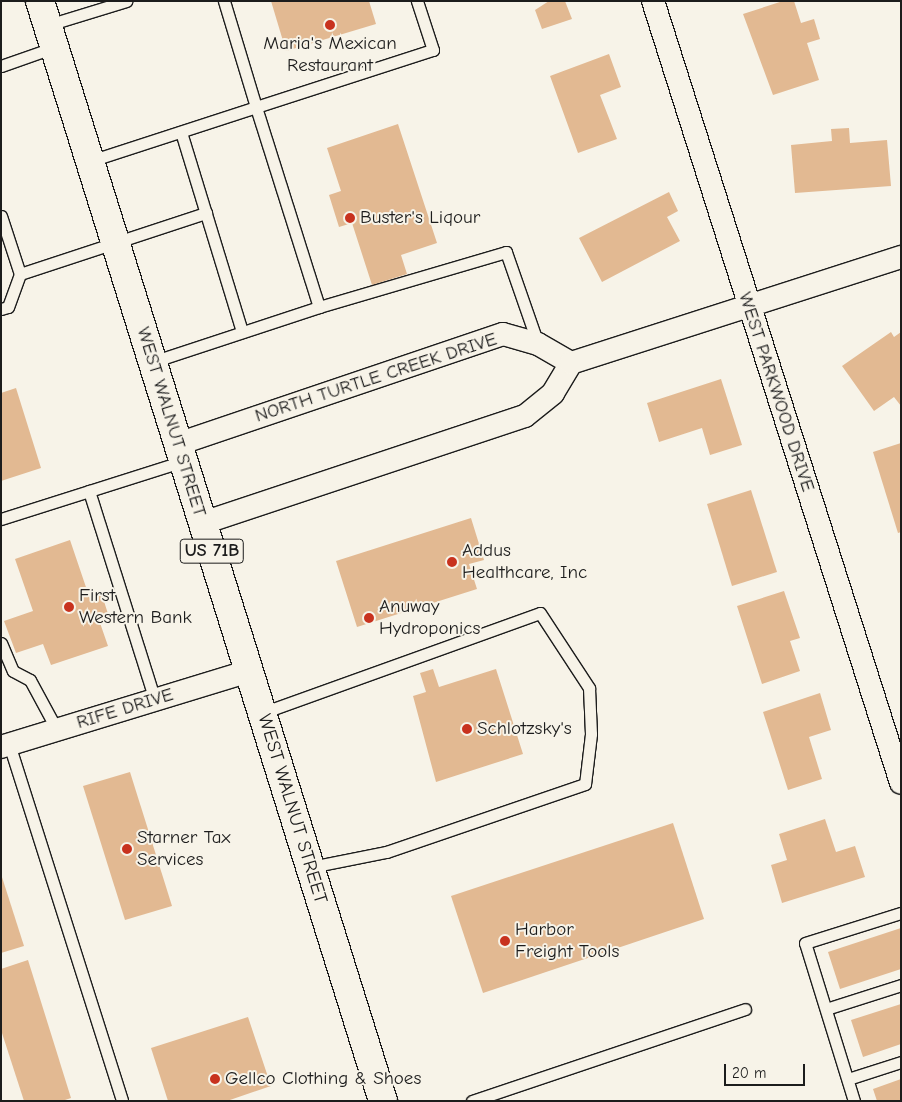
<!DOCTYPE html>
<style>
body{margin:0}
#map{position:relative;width:902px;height:1102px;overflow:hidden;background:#f7f3e8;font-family:"Comic Neue",sans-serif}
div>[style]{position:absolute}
.building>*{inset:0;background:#e2b992}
.roads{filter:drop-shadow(1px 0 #1c1c1c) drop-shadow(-1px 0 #1c1c1c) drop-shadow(0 1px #1c1c1c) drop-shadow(0 -1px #1c1c1c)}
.lane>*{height:11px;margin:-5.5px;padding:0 5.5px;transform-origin:5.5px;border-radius:5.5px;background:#f7f3e8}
.street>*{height:22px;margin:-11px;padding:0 11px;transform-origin:11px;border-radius:11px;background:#f7f3e8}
.primary>*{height:28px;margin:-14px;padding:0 14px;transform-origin:14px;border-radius:14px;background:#f7f3e8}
.dots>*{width:14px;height:14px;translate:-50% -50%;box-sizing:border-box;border:2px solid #f7f3e8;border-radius:50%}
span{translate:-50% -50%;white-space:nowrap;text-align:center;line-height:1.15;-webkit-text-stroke:4px #f7f3e8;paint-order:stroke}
.shield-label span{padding:1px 4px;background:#f7f3e8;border:1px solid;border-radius:4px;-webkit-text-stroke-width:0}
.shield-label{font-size:18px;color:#1c1c1c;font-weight:700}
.poi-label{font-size:19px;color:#1c1c1c}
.left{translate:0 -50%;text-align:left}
.street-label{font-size:19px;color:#1c1c1c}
.frame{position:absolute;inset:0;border:2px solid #1c1c1c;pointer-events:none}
.scale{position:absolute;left:724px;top:1064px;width:81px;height:22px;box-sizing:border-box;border:2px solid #1c1c1c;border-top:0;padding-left:6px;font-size:15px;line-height:18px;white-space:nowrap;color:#1c1c1c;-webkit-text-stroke:4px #f7f3e8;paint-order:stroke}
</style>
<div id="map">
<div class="building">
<div style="clip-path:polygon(271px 1px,369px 1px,376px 24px,286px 51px)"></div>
<div style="clip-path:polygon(549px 1px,565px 1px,572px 19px,542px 29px,535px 10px)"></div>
<div style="clip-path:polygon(783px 1px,794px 1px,801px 23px,814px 19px,820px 39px,807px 43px,819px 80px,773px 95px,743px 14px)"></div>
<div style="clip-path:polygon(609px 54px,621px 87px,600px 95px,617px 139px,578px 153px,550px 76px)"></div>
<div style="clip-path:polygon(398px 124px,437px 243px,401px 255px,407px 274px,372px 285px,352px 223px,339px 227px,329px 195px,341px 191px,327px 148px)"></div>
<div style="clip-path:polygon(849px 128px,850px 143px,887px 140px,891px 186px,795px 193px,791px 145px,832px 141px,831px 129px)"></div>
<div style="clip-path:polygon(669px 192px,678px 211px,667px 217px,680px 241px,602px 282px,579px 238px)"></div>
<div style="clip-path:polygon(891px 332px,894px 337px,901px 332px,901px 406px,894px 397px,874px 411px,842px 366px)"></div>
<div style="clip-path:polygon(721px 379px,742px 445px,710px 455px,702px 428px,659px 442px,647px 403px)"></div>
<div style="clip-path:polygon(16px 388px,41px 468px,1px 481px,1px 393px)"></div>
<div style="clip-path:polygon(901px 443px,901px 532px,898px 533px,873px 452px)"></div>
<div style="clip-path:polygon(751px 490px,777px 572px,732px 586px,707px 504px)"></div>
<div style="clip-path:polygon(471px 518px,484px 560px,469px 564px,477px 589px,357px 627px,336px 561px)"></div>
<div style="clip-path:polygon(70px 540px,90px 599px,102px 595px,109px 617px,99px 620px,108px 646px,51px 665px,43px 644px,16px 653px,4px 621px,33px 611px,15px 559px)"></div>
<div style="clip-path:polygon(784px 591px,800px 638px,790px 641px,800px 671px,762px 684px,737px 606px)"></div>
<div style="clip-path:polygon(433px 669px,439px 687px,496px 669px,523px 754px,436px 782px,413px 696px,426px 692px,420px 673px)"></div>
<div style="clip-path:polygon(820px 693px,831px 730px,809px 737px,822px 779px,788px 790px,763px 712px)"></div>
<div style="clip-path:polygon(130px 772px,172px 906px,125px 920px,83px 786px)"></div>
<div style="clip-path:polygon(825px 819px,836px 852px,855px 846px,865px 877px,782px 903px,771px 865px,787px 860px,779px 834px)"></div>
<div style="clip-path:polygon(673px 823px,704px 919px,483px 993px,451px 896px)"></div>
<div style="clip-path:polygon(1px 874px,24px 946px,1px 953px)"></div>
<div style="clip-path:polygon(901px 928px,901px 969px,840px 989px,828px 952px)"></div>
<div style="clip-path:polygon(28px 960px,71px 1098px,62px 1101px,24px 1101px,1px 1030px,1px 969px)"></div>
<div style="clip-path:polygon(901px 1004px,901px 1044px,863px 1057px,851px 1020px)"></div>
<div style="clip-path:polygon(248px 1017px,271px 1086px,227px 1101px,168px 1101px,151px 1048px)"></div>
<div style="clip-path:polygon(901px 1079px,901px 1101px,877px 1101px,873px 1089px)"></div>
</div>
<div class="roads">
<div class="lane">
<div style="left:48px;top:25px;width:82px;rotate:-17.1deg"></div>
<div style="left:1px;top:66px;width:57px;rotate:-19.4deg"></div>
<div style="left:181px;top:132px;width:209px;rotate:73deg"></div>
<div style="left:90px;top:161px;width:175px;rotate:-18deg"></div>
<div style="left:256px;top:107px;width:111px;rotate:-106.8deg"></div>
<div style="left:1px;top:216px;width:61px;rotate:71.9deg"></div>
<div style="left:319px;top:307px;width:195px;rotate:-16.4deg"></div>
<div style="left:506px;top:252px;width:97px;rotate:70.8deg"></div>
<div style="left:1px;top:309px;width:7px;rotate:-16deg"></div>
<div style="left:8px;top:307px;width:35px;rotate:-70deg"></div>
<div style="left:20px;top:274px;width:196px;rotate:-18.2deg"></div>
<div style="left:152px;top:362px;width:176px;rotate:-18.2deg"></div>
<div style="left:319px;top:307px;width:210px;rotate:-107.5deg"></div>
<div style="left:256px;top:107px;width:186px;rotate:-17.9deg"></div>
<div style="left:433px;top:50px;width:52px;rotate:-108.1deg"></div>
<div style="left:89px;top:491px;width:219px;rotate:72.5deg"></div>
<div style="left:1px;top:519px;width:192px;rotate:-17.6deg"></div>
<div style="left:1px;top:643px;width:30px;rotate:67deg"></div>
<div style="left:13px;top:671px;width:19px;rotate:28deg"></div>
<div style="left:30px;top:680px;width:57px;rotate:61.6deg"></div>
<div style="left:262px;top:713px;width:295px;rotate:-19.8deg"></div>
<div style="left:540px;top:613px;width:90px;rotate:56.8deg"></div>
<div style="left:589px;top:688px;width:46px;rotate:87.5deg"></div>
<div style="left:591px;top:734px;width:50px;rotate:96.8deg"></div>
<div style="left:585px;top:784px;width:210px;rotate:161.1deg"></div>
<div style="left:386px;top:852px;width:77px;rotate:168.8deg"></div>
<div style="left:9px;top:744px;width:374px;rotate:72.4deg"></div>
<div style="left:826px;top:1009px;width:79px;rotate:-17.7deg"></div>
<div style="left:848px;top:1079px;width:56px;rotate:-17.8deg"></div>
<div style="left:472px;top:1101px;width:288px;rotate:-18.6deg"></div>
<div style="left:854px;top:1101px;width:165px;rotate:-107.2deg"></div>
<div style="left:805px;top:943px;width:101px;rotate:-17.4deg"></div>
</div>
<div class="street">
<div style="left:653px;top:1px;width:820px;rotate:72.4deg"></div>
<div style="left:178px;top:444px;width:343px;rotate:-18.7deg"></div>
<div style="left:503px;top:334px;width:36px;rotate:16deg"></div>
<div style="left:538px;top:344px;width:38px;rotate:30deg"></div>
<div style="left:203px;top:523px;width:339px;rotate:-18.4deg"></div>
<div style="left:525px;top:416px;width:36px;rotate:-39deg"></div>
<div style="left:553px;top:393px;width:35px;rotate:-59deg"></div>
<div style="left:571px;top:363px;width:347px;rotate:-17.8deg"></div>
<div style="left:1px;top:747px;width:259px;rotate:-17deg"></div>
</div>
<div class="primary">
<div style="left:40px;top:1px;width:1152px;rotate:72.68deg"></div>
</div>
</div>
<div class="dots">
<div style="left:330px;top:25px;background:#c8321e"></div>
<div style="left:350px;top:218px;background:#c8321e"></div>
<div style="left:452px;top:562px;background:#c8321e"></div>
<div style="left:69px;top:607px;background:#c8321e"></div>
<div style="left:369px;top:618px;background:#c8321e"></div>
<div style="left:467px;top:729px;background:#c8321e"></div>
<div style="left:127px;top:849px;background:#c8321e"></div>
<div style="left:505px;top:941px;background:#c8321e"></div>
<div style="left:215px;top:1079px;background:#c8321e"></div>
</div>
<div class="shield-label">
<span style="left:212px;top:551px">US 71B</span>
</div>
<div class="poi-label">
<span style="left:330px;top:55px">Maria's Mexican<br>Restaurant</span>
<span class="left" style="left:360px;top:218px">Buster's Liqour</span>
<span class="left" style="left:462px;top:562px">Addus<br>Healthcare, Inc</span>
<span class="left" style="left:79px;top:607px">First<br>Western Bank</span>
<span class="left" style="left:379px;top:618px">Anuway<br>Hydroponics</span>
<span class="left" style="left:477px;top:729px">Schlotzsky's</span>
<span class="left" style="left:137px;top:849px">Starner Tax<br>Services</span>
<span class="left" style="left:515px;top:941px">Harbor<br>Freight Tools</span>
<span class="left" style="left:225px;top:1079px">Gellco Clothing &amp; Shoes</span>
</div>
<div class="street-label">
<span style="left:376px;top:378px;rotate:-18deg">NORTH TURTLE CREEK DRIVE</span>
<span style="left:776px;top:392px;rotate:72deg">WEST PARKWOOD DRIVE</span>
<span style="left:171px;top:422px;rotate:73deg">WEST WALNUT STREET</span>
<span style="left:125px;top:709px;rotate:-17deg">RIFE DRIVE</span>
<span style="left:292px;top:809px;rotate:73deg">WEST WALNUT STREET</span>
</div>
<div class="frame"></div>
<div class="scale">20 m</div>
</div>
